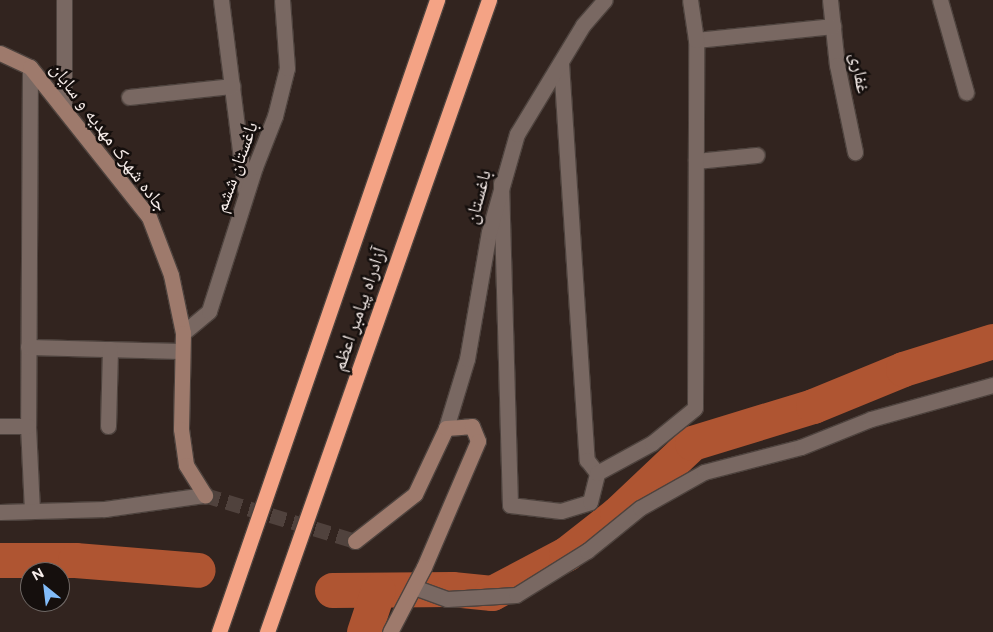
<!DOCTYPE html>
<meta charset="utf-8">
<style>
body{margin:0}
#map{position:relative;width:993px;height:632px;overflow:hidden;background:#32241f;font-family:Figtree,"Noto Naskh Arabic",sans-serif}
div>[style]{position:absolute}
.river>*{height:35px;margin:-17.5px;padding:0 17.5px;transform-origin:17.5px;border-radius:17.5px;background:#af5532}
.secondary-tunnel>*{height:15px;margin-top:-7.5px;transform-origin:0;background:repeating-linear-gradient(90deg,#50423d 0 15px,transparent 0 23px)}
.roads{filter:drop-shadow(1px 0 #4e433e) drop-shadow(-1px 0 #4e433e) drop-shadow(0 1px #4e433e) drop-shadow(0 -1px #4e433e)}
.street>*{height:15px;margin:-7.5px;padding:0 7.5px;transform-origin:7.5px;border-radius:7.5px;background:#796862}
.secondary>*{height:15px;margin:-7.5px;padding:0 7.5px;transform-origin:7.5px;border-radius:7.5px;background:#9e7a6c}
.highway>*{height:15px;margin:-7.5px;padding:0 7.5px;transform-origin:7.5px;border-radius:7.5px;background:#f4a385}
span{translate:-50% -50%;white-space:nowrap;text-align:center;line-height:1.15;-webkit-text-stroke:5px #150f0d;paint-order:stroke}
.street-label{font-size:19px;color:#f7edea}
.north{position:absolute;left:20px;top:562px;width:50px;height:50px;box-sizing:border-box;background:#150f0d;border:1px solid #6f6865;border-radius:50%;rotate:331deg;font-size:14px;font-weight:700;line-height:20px;text-align:center;color:#f7edea}
.north::after{content:'';display:block;margin:auto;width:18px;height:22px;background:#82bcfa;clip-path:polygon(50% 0,100% 100%,50% 72%,0 100%)}
</style>
<div id="map">
<div class="river">
<div style="left:0;top:560px;width:75px"></div>
<div style="left:75px;top:560px;width:123px;rotate:4.6deg"></div>
<div style="left:332px;top:590px;width:120px;rotate:-0.5deg"></div>
<div style="left:452px;top:589px;width:40px;rotate:5.7deg"></div>
<div style="left:492px;top:593px;width:84px;rotate:-27.8deg"></div>
<div style="left:566px;top:554px;width:65px;rotate:-38.1deg"></div>
<div style="left:617px;top:514px;width:103px;rotate:-43.4deg"></div>
<div style="left:692px;top:443px;width:127px;rotate:-17deg"></div>
<div style="left:813px;top:406px;width:97px;rotate:-22.3deg"></div>
<div style="left:903px;top:369px;width:94px;rotate:-17.3deg"></div>
<div style="left:364px;top:632px;width:44px;rotate:-71.6deg"></div>
</div>
<div class="secondary-tunnel">
<div style="left:205px;top:495px;width:157px;rotate:17deg"></div>
</div>
<div class="roads">
<div class="street">
<div style="left:221px;top:0;width:191px;rotate:82.8deg"></div>
<div style="left:830px;top:0;width:65px;rotate:83.9deg"></div>
<div style="left:837px;top:65px;width:89px;rotate:78.3deg"></div>
<div style="left:940px;top:0;width:96px;rotate:74.2deg"></div>
<div style="left:696px;top:40px;width:138px;rotate:-5.8deg"></div>
<div style="left:561px;top:63px;width:398px;rotate:86.3deg"></div>
<div style="left:587px;top:460px;width:16px;rotate:52deg"></div>
<div style="left:30px;top:67px;width:359px;rotate:90.3deg"></div>
<div style="left:28px;top:426px;width:84px;rotate:87.3deg"></div>
<div style="left:129px;top:97px;width:104px;rotate:-6.1deg"></div>
<div style="left:64px;top:108px;width:108px;rotate:-90deg"></div>
<div style="left:696px;top:161px;width:61px;rotate:-5.6deg"></div>
<div style="left:501px;top:183px;width:322px;rotate:88.4deg"></div>
<div style="left:510px;top:505px;width:51px;rotate:6.7deg"></div>
<div style="left:561px;top:511px;width:30px;rotate:-17deg"></div>
<div style="left:590px;top:502px;width:30px;rotate:-76deg"></div>
<div style="left:597px;top:473px;width:63px;rotate:-28.6deg"></div>
<div style="left:652px;top:443px;width:55px;rotate:-39.1deg"></div>
<div style="left:695px;top:408px;width:368px;rotate:-89.8deg"></div>
<div style="left:696px;top:40px;width:40px;rotate:-98.5deg"></div>
<div style="left:183px;top:333px;width:34px;rotate:-40deg"></div>
<div style="left:209px;top:311px;width:151px;rotate:-72.3deg"></div>
<div style="left:255px;top:167px;width:55px;rotate:-68.6deg"></div>
<div style="left:275px;top:116px;width:49px;rotate:-76deg"></div>
<div style="left:287px;top:68px;width:68px;rotate:-94.2deg"></div>
<div style="left:28px;top:347px;width:154px;rotate:1.5deg"></div>
<div style="left:0;top:426px;width:28px"></div>
<div style="left:108px;top:426px;width:77px;rotate:-88.5deg"></div>
<div style="left:446px;top:428px;width:72px;rotate:-73.1deg"></div>
<div style="left:467px;top:359px;width:129px;rotate:-80.2deg"></div>
<div style="left:489px;top:232px;width:102px;rotate:-74.1deg"></div>
<div style="left:517px;top:134px;width:127px;rotate:-58.8deg"></div>
<div style="left:583px;top:25px;width:33px;rotate:-49deg"></div>
<div style="left:0;top:512px;width:105px;rotate:-1.6deg"></div>
<div style="left:105px;top:509px;width:101px;rotate:-8deg"></div>
<div style="left:414px;top:587px;width:35px;rotate:20deg"></div>
<div style="left:447px;top:599px;width:69px;rotate:-3.3deg"></div>
<div style="left:516px;top:595px;width:84px;rotate:-31.8deg"></div>
<div style="left:587px;top:551px;width:68px;rotate:-39.1deg"></div>
<div style="left:640px;top:508px;width:73px;rotate:-29.4deg"></div>
<div style="left:704px;top:472px;width:100px;rotate:-14.5deg"></div>
<div style="left:801px;top:447px;width:75px;rotate:-21.8deg"></div>
<div style="left:871px;top:419px;width:127px;rotate:-15.6deg"></div>
</div>
<div class="secondary">
<div style="left:0;top:53px;width:33px;rotate:25deg"></div>
<div style="left:30px;top:67px;width:191px;rotate:51.6deg"></div>
<div style="left:149px;top:217px;width:62px;rotate:69.2deg"></div>
<div style="left:171px;top:275px;width:59px;rotate:78.3deg"></div>
<div style="left:183px;top:333px;width:96px;rotate:91.2deg"></div>
<div style="left:181px;top:429px;width:36px;rotate:82deg"></div>
<div style="left:186px;top:465px;width:36px;rotate:58deg"></div>
<div style="left:355px;top:541px;width:76px;rotate:-38.1deg"></div>
<div style="left:415px;top:494px;width:73px;rotate:-64.8deg"></div>
<div style="left:446px;top:428px;width:26px;rotate:-4deg"></div>
<div style="left:472px;top:426px;width:16px;rotate:68deg"></div>
<div style="left:478px;top:441px;width:137px;rotate:113.2deg"></div>
<div style="left:424px;top:567px;width:73px;rotate:117.6deg"></div>
</div>
<div class="highway">
<div style="left:219px;top:632px;width:669px;rotate:-70.97deg"></div>
<div style="left:267px;top:632px;width:670px;rotate:-70.65deg"></div>
</div>
</div>
<div class="street-label">
<span style="left:860px;top:73px;rotate:80deg">غفاری</span>
<span style="left:109px;top:137px;rotate:53deg">جاده شهرک مهدیه و سایان</span>
<span style="left:236px;top:167px;rotate:-70deg">باغستان ششم</span>
<span style="left:478px;top:197px;rotate:-75deg">باغستان</span>
<span style="left:359px;top:309px;rotate:-71deg">آزادراه پیامبر اعظم</span>
</div>
<div class="north">N</div>
</div>
